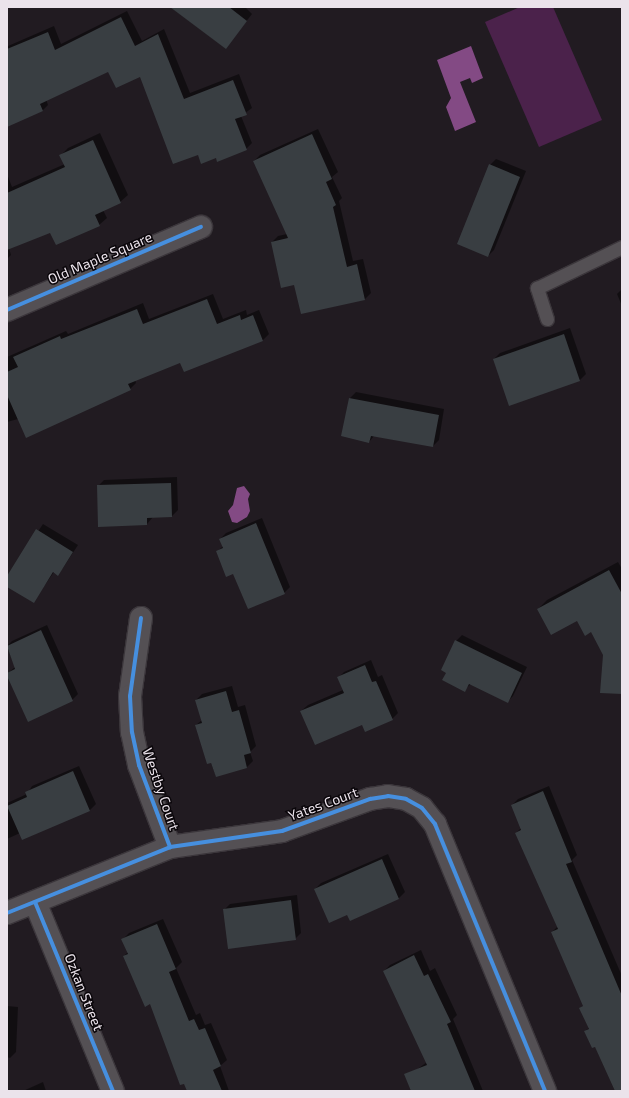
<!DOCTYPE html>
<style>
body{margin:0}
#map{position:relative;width:629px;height:1098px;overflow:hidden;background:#211b21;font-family:"Exo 2",sans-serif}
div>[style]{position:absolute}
.green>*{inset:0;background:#4b224b}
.water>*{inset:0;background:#834a84}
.shadow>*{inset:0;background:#0007}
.building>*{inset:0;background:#393e42}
.roads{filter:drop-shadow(1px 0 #3b363b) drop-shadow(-1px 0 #3b363b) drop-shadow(0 1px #3b363b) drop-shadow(0 -1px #3b363b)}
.service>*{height:13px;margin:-6.5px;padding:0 6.5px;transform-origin:6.5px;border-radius:6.5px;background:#545054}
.minor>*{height:22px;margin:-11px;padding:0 11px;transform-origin:11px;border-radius:11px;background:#545054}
.cycleway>*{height:4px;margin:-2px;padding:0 2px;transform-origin:2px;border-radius:2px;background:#468fdf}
span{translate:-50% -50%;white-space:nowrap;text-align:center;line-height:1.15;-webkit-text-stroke:3px #0a060a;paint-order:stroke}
.street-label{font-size:14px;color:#ebe3eb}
.frame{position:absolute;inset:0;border:8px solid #ebe3eb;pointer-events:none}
</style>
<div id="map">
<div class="green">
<div style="clip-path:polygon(520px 7px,553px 7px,602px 120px,539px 147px,485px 22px)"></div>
</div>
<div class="water">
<div style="clip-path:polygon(471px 46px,483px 78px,472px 83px,470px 78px,460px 82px,476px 122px,455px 131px,446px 107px,451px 98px,437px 60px)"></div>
<div style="clip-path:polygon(244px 486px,250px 494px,248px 499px,250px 511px,247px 517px,237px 523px,232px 522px,228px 511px,233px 505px,237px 488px)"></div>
</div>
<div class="shadow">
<div style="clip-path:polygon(171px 7px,245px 7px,252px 14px,231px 41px)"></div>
<div style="clip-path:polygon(127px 11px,142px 41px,164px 29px,190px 93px,239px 74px,252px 108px,241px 116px,252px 143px,246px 149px,216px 157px,198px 154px,140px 76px,109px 71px,46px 99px,48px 105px,42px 111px,7px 125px,8px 46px,54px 26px,61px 44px)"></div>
<div style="clip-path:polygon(318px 129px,338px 172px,332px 177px,342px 198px,339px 201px,353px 261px,363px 259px,371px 293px,365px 299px,295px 284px,272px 242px,278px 236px,287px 234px,254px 161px,260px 155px)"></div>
<div style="clip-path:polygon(100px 133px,128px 195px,120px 202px,103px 210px,107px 218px,99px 225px,51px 232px,9px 248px,11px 255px,7px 259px,7px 174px,12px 187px,65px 164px,61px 155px,68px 148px)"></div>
<div style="clip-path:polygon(496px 159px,526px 171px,494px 250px,488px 256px,490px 165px)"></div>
<div style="clip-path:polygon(622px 289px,622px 306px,617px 294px)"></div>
<div style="clip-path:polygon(213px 294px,223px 319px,246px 310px,247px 315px,259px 310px,269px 334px,263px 340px,181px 362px,135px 380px,136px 383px,130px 389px,7px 422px,7px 357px,66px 331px,68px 334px,143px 303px,149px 319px)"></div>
<div style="clip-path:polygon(570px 328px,586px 374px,580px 380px,494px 359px,500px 353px)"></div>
<div style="clip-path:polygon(356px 392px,444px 409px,439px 440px,433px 446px,374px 436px,369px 442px,350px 398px)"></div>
<div style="clip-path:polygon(177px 477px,178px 510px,172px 516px,153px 517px,147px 524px,99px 526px,98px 486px,104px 480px)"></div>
<div style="clip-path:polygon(262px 518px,290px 587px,284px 593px,217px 552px,223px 546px,220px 539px,226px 533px)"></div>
<div style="clip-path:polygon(43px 524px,78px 545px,63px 568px,57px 574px,54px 572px,33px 602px,7px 585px,7px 578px)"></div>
<div style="clip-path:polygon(618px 562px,622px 569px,622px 693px,592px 631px,578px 619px,538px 609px,547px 600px)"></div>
<div style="clip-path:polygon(47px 625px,78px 694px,72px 700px,7px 674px,15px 667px,7px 646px,12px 641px)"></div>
<div style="clip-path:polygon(462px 635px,527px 667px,513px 696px,507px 702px,471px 684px,464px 690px,447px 673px,456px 641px)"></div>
<div style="clip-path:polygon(371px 660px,378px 677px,382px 675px,398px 713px,392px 719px,363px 724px,301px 711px,308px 705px,343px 690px,338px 678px,344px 672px)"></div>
<div style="clip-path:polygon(232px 686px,238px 707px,245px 705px,256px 746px,250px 752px,253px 761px,247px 767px,216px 776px,196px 725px,202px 720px,196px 700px,202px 694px)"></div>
<div style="clip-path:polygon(79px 766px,96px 804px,90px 810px,22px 839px,20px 833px,7px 839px,7px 803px,27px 794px,32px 786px)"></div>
<div style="clip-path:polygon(549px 786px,577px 855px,572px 860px,622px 976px,622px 1091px,616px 1091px,595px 1046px,585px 1031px,589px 1028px,580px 1008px,584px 1005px,552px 932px,558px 926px,516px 833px,521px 828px,512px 805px,518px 799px)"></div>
<div style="clip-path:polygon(388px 854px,405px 892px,399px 898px,351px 920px,348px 913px,315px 889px,321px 883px)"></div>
<div style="clip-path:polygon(297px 895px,301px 933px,295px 939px,224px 910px,230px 904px)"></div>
<div style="clip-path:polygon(163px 919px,182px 962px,176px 968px,196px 1015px,200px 1013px,205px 1025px,211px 1023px,227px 1060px,220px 1066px,229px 1091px,188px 1091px,184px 1082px,180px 1084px,151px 1003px,124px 956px,128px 952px,123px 939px,129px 933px)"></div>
<div style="clip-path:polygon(421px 950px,430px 971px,435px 968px,457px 1015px,453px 1019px,483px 1091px,423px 1091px,415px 1071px,427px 1062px,384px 971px,390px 965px)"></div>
<div style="clip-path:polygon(7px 1006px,18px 1007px,16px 1052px,10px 1058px,7px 1057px)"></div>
<div style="clip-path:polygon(43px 1082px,46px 1091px,23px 1091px)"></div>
</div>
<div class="building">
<div style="clip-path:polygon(170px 7px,229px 7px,247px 21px,226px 49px)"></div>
<div style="clip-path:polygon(121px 17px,135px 46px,158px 34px,184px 99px,233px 80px,247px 115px,235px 119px,247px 150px,217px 162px,216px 158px,201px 164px,198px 155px,173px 164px,140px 77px,116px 88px,108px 72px,40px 104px,43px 111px,7px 127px,7px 49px,48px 32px,55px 50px)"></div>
<div style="clip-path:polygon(312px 134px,332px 179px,326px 182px,336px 205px,333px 207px,347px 267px,357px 264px,365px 300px,301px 314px,294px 285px,281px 288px,271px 242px,288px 238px,253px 161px)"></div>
<div style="clip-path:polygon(93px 140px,121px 203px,95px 215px,100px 226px,70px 239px,56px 245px,50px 233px,7px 250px,7px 193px,65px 167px,59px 155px)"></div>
<div style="clip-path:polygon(489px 164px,520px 177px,488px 257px,457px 244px)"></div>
<div style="clip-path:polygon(207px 299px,217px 324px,240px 315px,241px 320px,253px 315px,263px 341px,184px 372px,180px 363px,128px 384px,131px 390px,26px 438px,7px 395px,7px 372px,18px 367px,13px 357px,60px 336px,61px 339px,137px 309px,143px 324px)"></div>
<div style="clip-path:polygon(564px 334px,580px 381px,509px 406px,493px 359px)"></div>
<div style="clip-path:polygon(349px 398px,439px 415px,433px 447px,371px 436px,369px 443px,341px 436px)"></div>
<div style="clip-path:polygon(171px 483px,172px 517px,147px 518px,147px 525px,98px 527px,97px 485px)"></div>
<div style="clip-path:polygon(256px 523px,285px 594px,248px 609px,233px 574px,226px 577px,216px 551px,223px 548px,219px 539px)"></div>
<div style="clip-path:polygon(36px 529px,73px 552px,58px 576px,53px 572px,34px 603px,7px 587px,7px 576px)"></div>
<div style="clip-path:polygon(609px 570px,622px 594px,622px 694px,600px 693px,603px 655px,591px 632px,585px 636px,577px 621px,551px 635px,537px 609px)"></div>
<div style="clip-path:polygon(41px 630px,73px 701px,28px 722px,7px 676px,7px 673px,15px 669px,7px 646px)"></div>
<div style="clip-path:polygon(455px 640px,522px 673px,508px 703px,469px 684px,465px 692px,442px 680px,446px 673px,441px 670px)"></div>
<div style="clip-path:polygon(365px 665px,372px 682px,376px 681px,393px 720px,365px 732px,362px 725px,315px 745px,300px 711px,344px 693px,337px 677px)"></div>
<div style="clip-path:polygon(226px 691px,232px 712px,239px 710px,251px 753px,244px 755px,247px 768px,216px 777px,211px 763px,207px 764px,195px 725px,202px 723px,195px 700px)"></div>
<div style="clip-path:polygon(73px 771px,90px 811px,22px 840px,7px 806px,27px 797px,25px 792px)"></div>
<div style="clip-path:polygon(543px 791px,572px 862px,566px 864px,622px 996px,622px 1091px,615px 1091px,595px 1047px,592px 1048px,584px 1031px,589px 1029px,579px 1008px,583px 1006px,551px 932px,558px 929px,515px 833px,521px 830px,511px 805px)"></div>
<div style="clip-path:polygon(382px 859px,399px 899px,350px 921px,347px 915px,329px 923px,314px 889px)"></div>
<div style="clip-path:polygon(291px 900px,296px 940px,228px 949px,223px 909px)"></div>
<div style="clip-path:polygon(157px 924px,176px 969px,169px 972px,189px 1021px,194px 1019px,199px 1030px,205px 1028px,221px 1066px,213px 1070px,222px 1091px,187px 1091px,184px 1084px,180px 1085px,150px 1004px,145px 1007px,123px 956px,128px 954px,121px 939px)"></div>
<div style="clip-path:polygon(414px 955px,424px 976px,428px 974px,451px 1022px,447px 1024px,475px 1091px,411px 1091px,404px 1074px,427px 1065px,383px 971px)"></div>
</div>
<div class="roads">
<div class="service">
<div style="left:547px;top:319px;width:33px;rotate:-108deg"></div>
<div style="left:537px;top:288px;width:94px;rotate:-25.8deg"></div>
</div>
<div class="minor">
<div style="left:7px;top:310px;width:211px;rotate:-23.2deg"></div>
<div style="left:141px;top:618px;width:79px;rotate:98deg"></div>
<div style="left:130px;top:696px;width:36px;rotate:87deg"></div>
<div style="left:132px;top:732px;width:34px;rotate:78deg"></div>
<div style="left:139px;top:765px;width:88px;rotate:69.3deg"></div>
<div style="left:35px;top:902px;width:204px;rotate:67.6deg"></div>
<div style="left:7px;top:913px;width:176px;rotate:-22deg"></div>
<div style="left:170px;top:847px;width:113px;rotate:-8.1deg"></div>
<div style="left:282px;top:831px;width:94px;rotate:-20deg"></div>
<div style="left:370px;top:799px;width:18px;rotate:-9deg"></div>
<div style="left:388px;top:796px;width:18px;rotate:9deg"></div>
<div style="left:406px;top:799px;width:18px;rotate:29deg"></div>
<div style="left:422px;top:808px;width:21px;rotate:51deg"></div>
<div style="left:435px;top:824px;width:289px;rotate:67.6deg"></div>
</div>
</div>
<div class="cycleway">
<div style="left:7px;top:310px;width:211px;rotate:-23.2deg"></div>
<div style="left:141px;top:618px;width:79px;rotate:98deg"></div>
<div style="left:130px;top:696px;width:36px;rotate:87deg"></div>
<div style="left:132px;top:732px;width:34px;rotate:78deg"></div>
<div style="left:139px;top:765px;width:88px;rotate:69.3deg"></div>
<div style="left:35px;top:902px;width:204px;rotate:67.6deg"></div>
<div style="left:7px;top:913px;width:176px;rotate:-22deg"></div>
<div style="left:170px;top:847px;width:113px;rotate:-8.1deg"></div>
<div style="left:282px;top:831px;width:94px;rotate:-20deg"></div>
<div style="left:370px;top:799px;width:18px;rotate:-9deg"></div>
<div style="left:388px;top:796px;width:18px;rotate:9deg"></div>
<div style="left:406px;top:799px;width:18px;rotate:29deg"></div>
<div style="left:422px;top:808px;width:21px;rotate:51deg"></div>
<div style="left:435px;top:824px;width:289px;rotate:67.6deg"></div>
</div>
<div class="street-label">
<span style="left:100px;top:258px;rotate:-23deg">Old Maple Square</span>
<span style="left:161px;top:789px;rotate:71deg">Westby Court</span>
<span style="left:323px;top:804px;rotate:-20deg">Yates Court</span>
<span style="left:84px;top:992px;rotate:68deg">Ozkan Street</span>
</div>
<div class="frame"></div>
</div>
